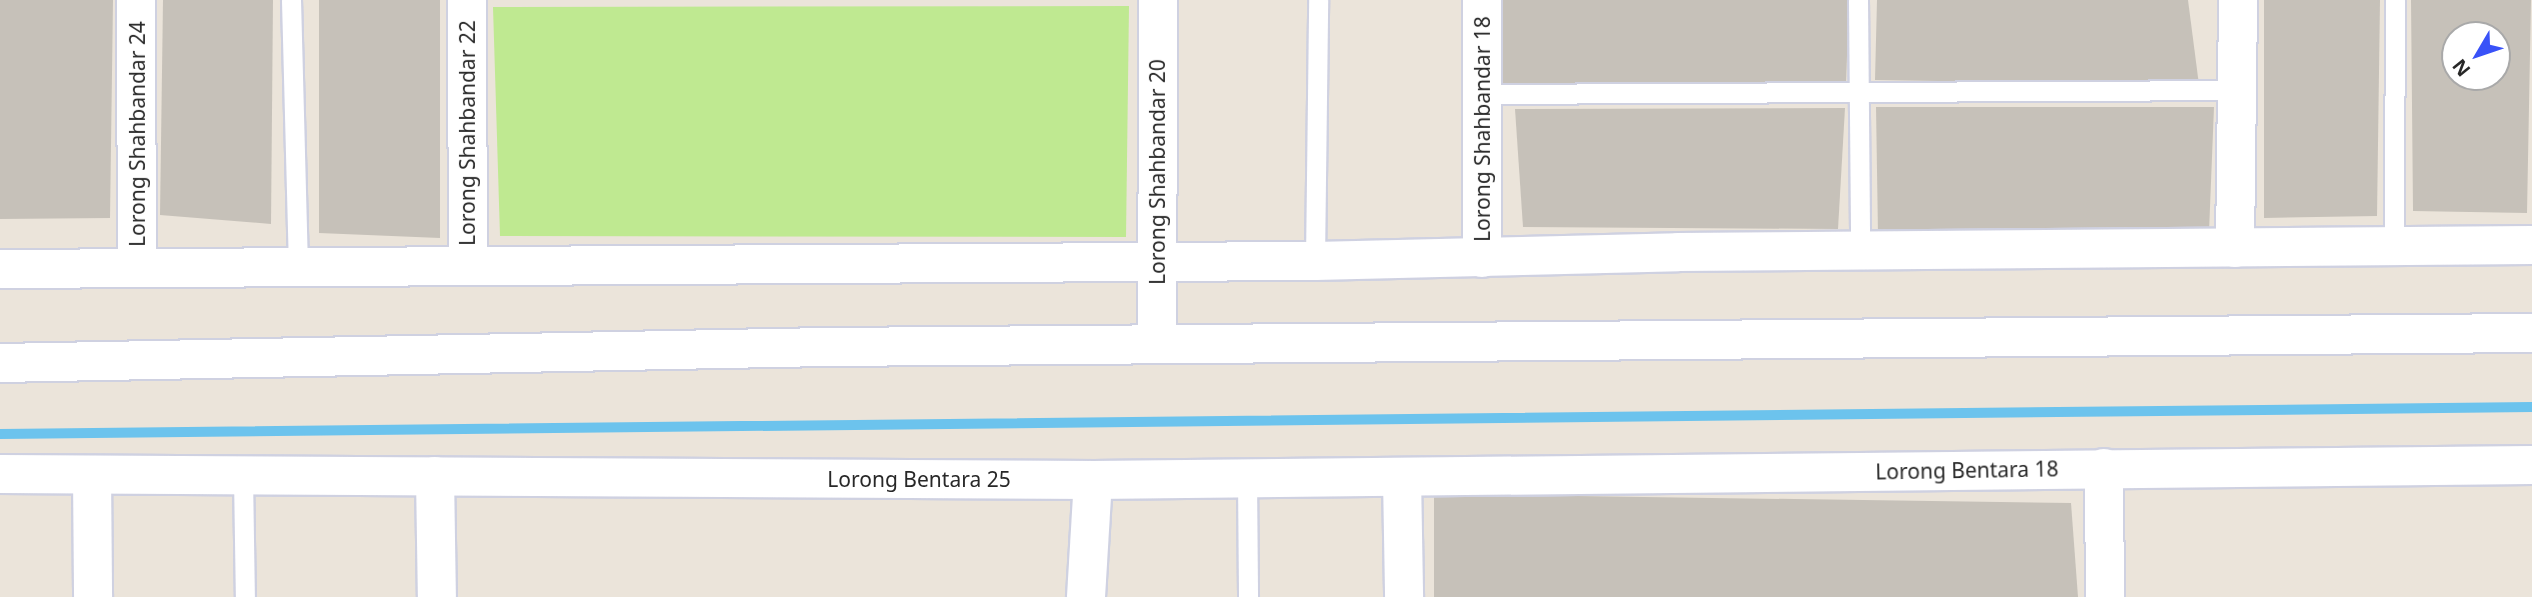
<!DOCTYPE html>
<style>
body{margin:0}
#map{position:relative;width:2532px;height:597px;overflow:hidden;background:#ebe4da;font-family:"Noto Sans",sans-serif}
div>[style]{position:absolute}
.pitch>*{inset:0;background:#bfe991}
.stream>*{height:10px;margin:-5px;padding:0 5px;transform-origin:5px;border-radius:5px;background:#6cc3ed}
.building>*{inset:0;background:#c6c1b9}
.roads{filter:drop-shadow(2px 0 #cfd1e1) drop-shadow(-2px 0 #cfd1e1) drop-shadow(0 2px #cfd1e1) drop-shadow(0 -2px #cfd1e1)}
.service>*{height:19px;margin:-9.5px;padding:0 9.5px;transform-origin:9.5px;border-radius:9.5px;background:#fff}
.minor>*{height:38px;margin:-19px;padding:0 19px;transform-origin:19px;border-radius:19px;background:#fff}
.tertiary>*{height:38px;margin:-19px;padding:0 19px;transform-origin:19px;border-radius:19px;background:#fff}
span{translate:-50% -50%;white-space:nowrap;text-align:center;line-height:1.15;-webkit-text-stroke:6px #fff;paint-order:stroke}
.street-label{font-size:21px;color:#282828}
.north{position:absolute;left:2441px;top:21px;width:70px;height:70px;box-sizing:border-box;background:#fff;border:2px solid #a9a9a9;border-radius:50%;rotate:231deg;font-size:19px;font-weight:700;line-height:28px;text-align:center;color:#282828}
.north::after{content:'';display:block;margin:auto;width:24px;height:32px;background:#3952f8;clip-path:polygon(50% 0,100% 100%,50% 72%,0 100%)}
</style>
<div id="map">
<div class="pitch">
<div style="clip-path:polygon(1129px 6px,1126px 237px,500px 236px,493px 7px)"></div>
</div>
<div class="stream">
<div style="left:0;top:434px;width:2532px;rotate:-0.61deg"></div>
</div>
<div class="building">
<div style="clip-path:polygon(0 0,113px 0,110px 218px,0 219px)"></div>
<div style="clip-path:polygon(163px 0,273px 0,271px 224px,160px 215px)"></div>
<div style="clip-path:polygon(319px 0,440px 0,440px 238px,319px 233px)"></div>
<div style="clip-path:polygon(1502px 0,1849px 0,1846px 84px,1503px 87px)"></div>
<div style="clip-path:polygon(1877px 0,2188px 0,2199px 85px,1875px 80px)"></div>
<div style="clip-path:polygon(2264px 0,2380px 0,2377px 216px,2264px 218px)"></div>
<div style="clip-path:polygon(evenodd,2411px 0,2531px 0,2527px 213px,2413px 211px,2411px 0,2455px 35px,2497px 35px,2497px 77px,2455px 77px,2455px 35px)"></div>
<div style="clip-path:polygon(1876px 107px,2214px 107px,2209px 232px,1878px 234px)"></div>
<div style="clip-path:polygon(1845px 108px,1838px 229px,1523px 227px,1515px 109px)"></div>
<div style="clip-path:polygon(1434px 494px,2071px 503px,2078px 597px,1434px 597px)"></div>
</div>
<div class="roads">
<div class="service">
<div style="left:291px;top:0;width:268px;rotate:88.5deg"></div>
<div style="left:1858px;top:0;width:253px;rotate:89.5deg"></div>
<div style="left:1482px;top:94px;width:757px;rotate:-0.3deg"></div>
<div style="left:2394px;top:245px;width:245px;rotate:-89.8deg"></div>
<div style="left:1315px;top:261px;width:261px;rotate:-89.3deg"></div>
<div style="left:243px;top:476px;width:121px;rotate:89.1deg"></div>
<div style="left:1247px;top:478px;width:119px;rotate:89.5deg"></div>
</div>
<div class="minor">
<div style="left:136px;top:0;width:268px;rotate:89.8deg"></div>
<div style="left:467px;top:0;width:266px;rotate:89.8deg"></div>
<div style="left:1482px;top:0;width:258px;rotate:90deg"></div>
<div style="left:2235px;top:248px;width:248px;rotate:-89.3deg"></div>
<div style="left:0;top:269px;width:1315px;rotate:-0.35deg"></div>
<div style="left:1315px;top:261px;width:363px;rotate:-1.4deg"></div>
<div style="left:1678px;top:252px;width:854px;rotate:-0.47deg"></div>
<div style="left:1157px;top:344px;width:344px;rotate:-89.8deg"></div>
<div style="left:2104px;top:468px;width:129px;rotate:89.6deg"></div>
<div style="left:0;top:474px;width:1093px;rotate:0.31deg"></div>
<div style="left:1093px;top:480px;width:1439px;rotate:-0.6deg"></div>
<div style="left:92px;top:475px;width:122px;rotate:89.5deg"></div>
<div style="left:435px;top:476px;width:121px;rotate:89.1deg"></div>
<div style="left:1402px;top:477px;width:120px;rotate:89deg"></div>
<div style="left:1086px;top:597px;width:117px;rotate:-86.6deg"></div>
</div>
<div class="tertiary">
<div style="left:0;top:363px;width:828px;rotate:-1.11deg"></div>
<div style="left:828px;top:347px;width:1704px;rotate:-0.47deg"></div>
</div>
</div>
<div class="street-label">
<span style="left:1482px;top:129px;rotate:-90deg">Lorong Shahbandar 18</span>
<span style="left:467px;top:133px;rotate:-90deg">Lorong Shahbandar 22</span>
<span style="left:137px;top:134px;rotate:-90deg">Lorong Shahbandar 24</span>
<span style="left:1157px;top:172px;rotate:-90deg">Lorong Shahbandar 20</span>
<span style="left:1967px;top:470px;rotate:-1deg">Lorong Bentara 18</span>
<span style="left:919px;top:479px">Lorong Bentara 25</span>
</div>
<div class="north">N</div>
</div>
